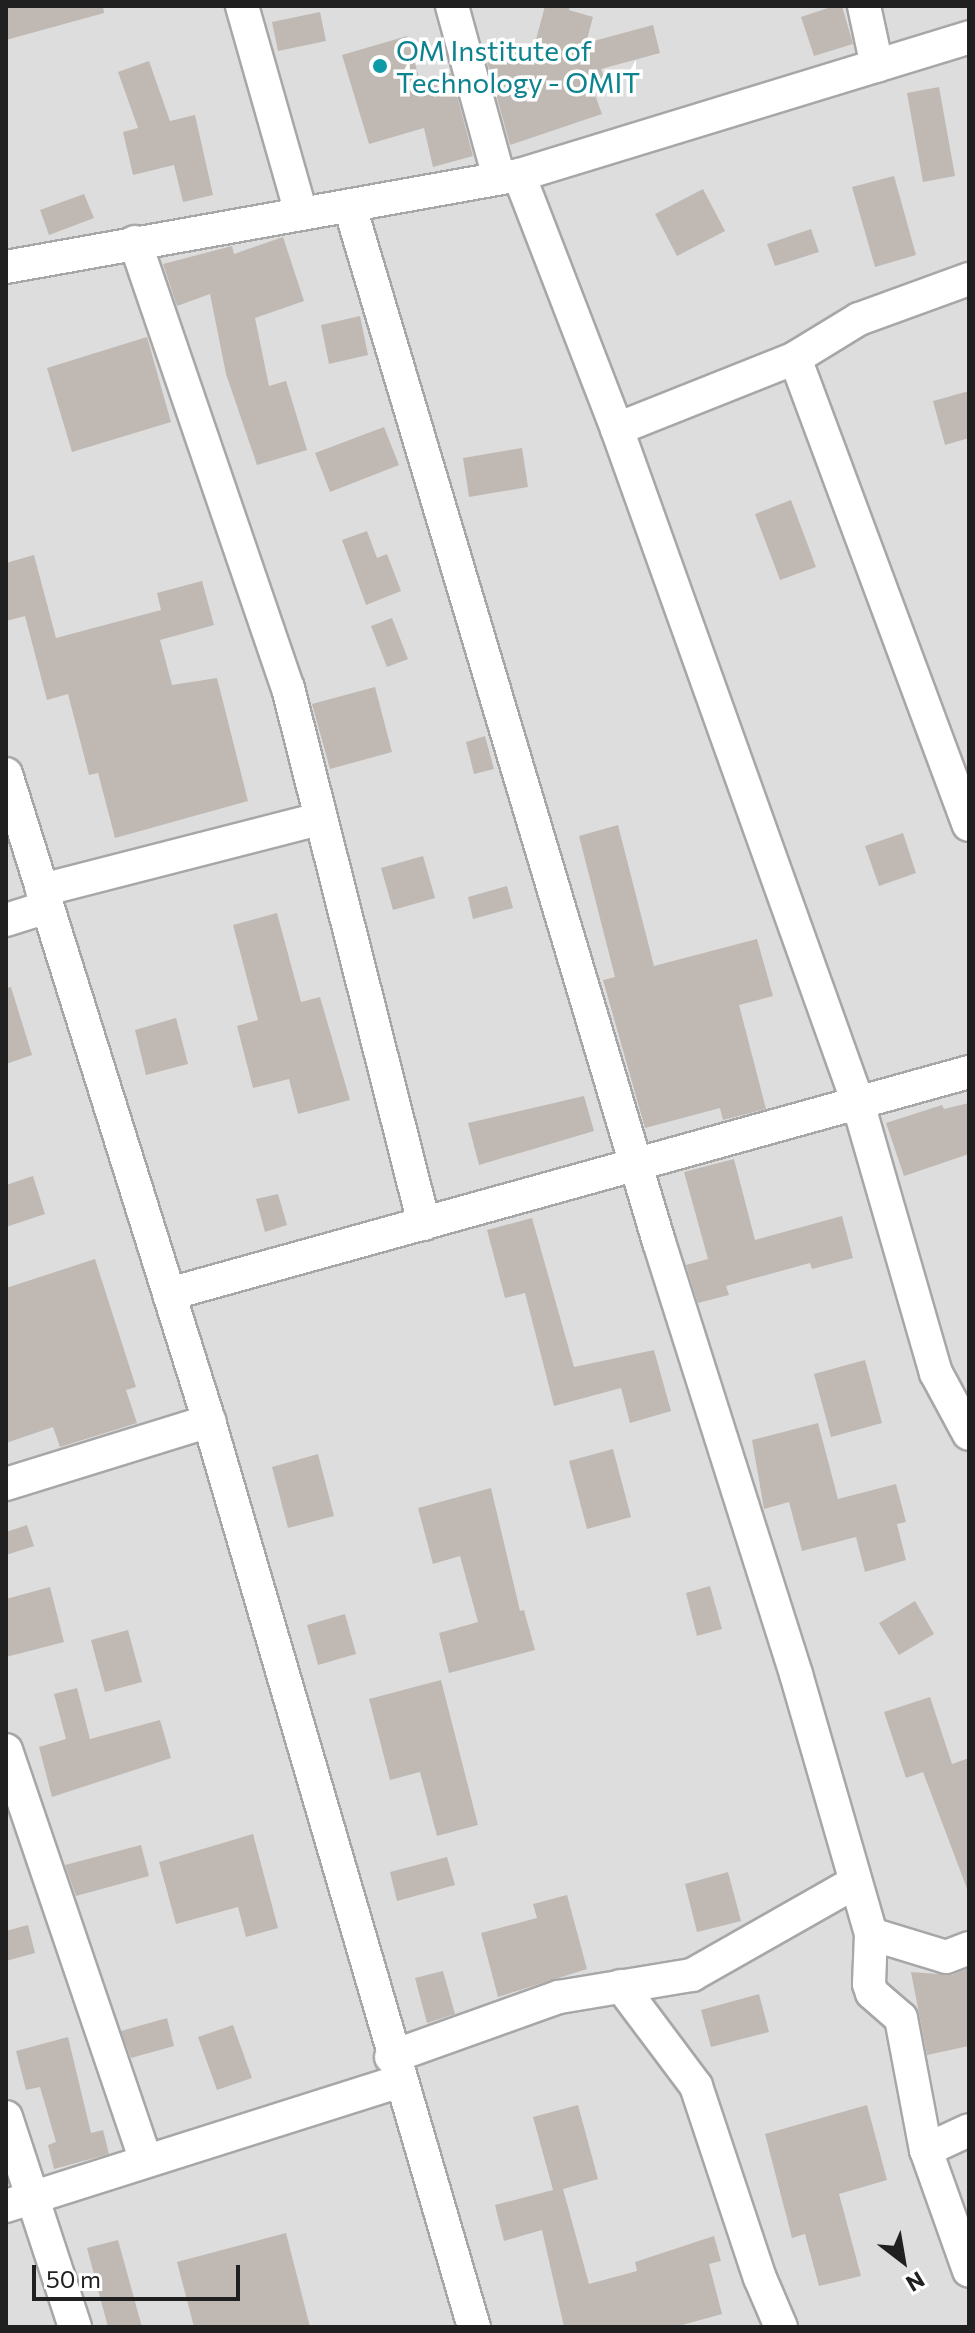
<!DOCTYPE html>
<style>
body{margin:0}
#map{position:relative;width:975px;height:2333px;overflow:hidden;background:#f0ede6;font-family:Commissioner,sans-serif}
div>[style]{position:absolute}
.residential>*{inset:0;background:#ddd}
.building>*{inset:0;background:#c0b9b3}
.roads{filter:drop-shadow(2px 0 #a7a7a7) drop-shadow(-2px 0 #a7a7a7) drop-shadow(0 2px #a7a7a7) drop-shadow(0 -2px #a7a7a7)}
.minor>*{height:32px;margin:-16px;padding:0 16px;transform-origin:16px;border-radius:16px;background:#fff}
.dots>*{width:22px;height:22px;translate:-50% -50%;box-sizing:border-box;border:4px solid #fff;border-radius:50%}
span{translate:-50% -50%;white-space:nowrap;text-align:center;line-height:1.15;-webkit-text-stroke:7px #fff;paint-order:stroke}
.culture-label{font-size:28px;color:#0d838f}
.left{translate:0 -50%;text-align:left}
.frame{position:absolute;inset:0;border:8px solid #202020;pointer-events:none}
.north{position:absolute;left:863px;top:2221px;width:80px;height:80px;-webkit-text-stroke:6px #fff;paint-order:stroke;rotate:149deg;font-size:22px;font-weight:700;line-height:32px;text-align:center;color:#202020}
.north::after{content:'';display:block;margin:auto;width:28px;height:36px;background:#202020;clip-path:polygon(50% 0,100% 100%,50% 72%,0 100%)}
.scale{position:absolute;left:32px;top:2265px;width:208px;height:36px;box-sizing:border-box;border:4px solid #202020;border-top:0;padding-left:10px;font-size:24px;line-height:28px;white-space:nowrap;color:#202020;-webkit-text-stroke:6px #fff;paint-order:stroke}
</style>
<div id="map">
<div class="residential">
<div style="clip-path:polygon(6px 6px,969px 6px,969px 2327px,6px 2327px)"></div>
</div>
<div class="building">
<div style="clip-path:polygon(6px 6px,103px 6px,104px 13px,6px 40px)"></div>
<div style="clip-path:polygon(545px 6px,570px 6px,569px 10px,593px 17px,586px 43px,653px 25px,660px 53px,601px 69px,605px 79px,591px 84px,602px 114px,510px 145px,486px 58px,535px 43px)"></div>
<div style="clip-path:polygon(834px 6px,842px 6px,853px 44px,814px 56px,801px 17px)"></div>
<div style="clip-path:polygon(320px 12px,326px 41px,278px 51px,272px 22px)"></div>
<div style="clip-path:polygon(407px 36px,421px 84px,451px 73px,473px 156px,433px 167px,424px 128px,369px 144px,342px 55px)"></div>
<div style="clip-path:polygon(149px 61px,170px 121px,195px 115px,213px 195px,183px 202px,174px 165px,133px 175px,123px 132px,138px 128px,118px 72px)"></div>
<div style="clip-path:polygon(939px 87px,955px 176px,923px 182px,907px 93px)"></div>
<div style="clip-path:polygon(894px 176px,916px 255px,875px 267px,852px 187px)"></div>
<div style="clip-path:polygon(703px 189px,725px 231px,677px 256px,655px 214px)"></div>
<div style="clip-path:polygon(84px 194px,94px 218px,49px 235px,40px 210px)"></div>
<div style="clip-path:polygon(811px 229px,819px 252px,775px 266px,767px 244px)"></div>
<div style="clip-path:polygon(283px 237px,304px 301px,255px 318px,269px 386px,286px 381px,307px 450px,257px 465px,226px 374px,210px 294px,177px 306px,163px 264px,232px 246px,234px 254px)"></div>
<div style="clip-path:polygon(360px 316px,368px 355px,329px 364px,321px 325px)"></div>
<div style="clip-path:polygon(147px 337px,171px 422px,72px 452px,47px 368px)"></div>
<div style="clip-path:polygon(969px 391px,969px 438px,945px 445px,933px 401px)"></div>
<div style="clip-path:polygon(384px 427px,399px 465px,330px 492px,315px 453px)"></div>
<div style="clip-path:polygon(522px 448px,528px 487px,469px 497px,463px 458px)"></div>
<div style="clip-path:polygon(791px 500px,816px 567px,780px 580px,755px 514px)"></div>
<div style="clip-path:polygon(367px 531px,377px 558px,387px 554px,401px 591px,366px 605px,342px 540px)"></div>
<div style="clip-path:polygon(34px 555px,56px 638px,161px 610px,157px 593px,202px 581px,214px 625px,160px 640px,172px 685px,217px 678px,248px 801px,115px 838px,98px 773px,89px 775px,68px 694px,47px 700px,25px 616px,6px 621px,6px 563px)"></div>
<div style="clip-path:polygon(392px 618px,408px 659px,387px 667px,371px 626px)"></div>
<div style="clip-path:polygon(375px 687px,392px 752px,330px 769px,312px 704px)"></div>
<div style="clip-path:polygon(485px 736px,494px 769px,474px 774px,466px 742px)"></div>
<div style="clip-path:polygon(618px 825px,654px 966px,757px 939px,773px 996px,739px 1005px,766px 1109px,723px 1120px,720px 1108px,645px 1128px,603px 980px,615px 977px,579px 836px)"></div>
<div style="clip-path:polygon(903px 833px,916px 873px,879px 886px,865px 846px)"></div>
<div style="clip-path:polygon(423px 856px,435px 898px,393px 910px,381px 868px)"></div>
<div style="clip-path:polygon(507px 886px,513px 908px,473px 919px,468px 897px)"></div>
<div style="clip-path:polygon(277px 913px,301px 1002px,320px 997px,350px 1100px,298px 1114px,289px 1079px,253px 1088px,237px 1026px,258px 1020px,233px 925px)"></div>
<div style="clip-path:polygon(11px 987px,32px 1055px,6px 1064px,6px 988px)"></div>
<div style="clip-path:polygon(176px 1018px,188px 1064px,146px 1075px,135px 1030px)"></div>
<div style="clip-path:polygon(584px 1096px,594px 1131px,479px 1165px,468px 1123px)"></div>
<div style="clip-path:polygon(969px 1103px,969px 1154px,904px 1176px,886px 1123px,942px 1105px,944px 1109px)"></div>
<div style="clip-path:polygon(734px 1159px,755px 1240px,842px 1216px,853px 1258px,812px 1269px,810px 1263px,726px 1286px,729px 1295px,698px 1303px,686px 1265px,708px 1259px,684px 1172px)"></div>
<div style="clip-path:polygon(33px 1176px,45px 1214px,6px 1227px,6px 1185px)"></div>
<div style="clip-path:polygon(278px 1194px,287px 1225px,265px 1232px,256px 1199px)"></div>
<div style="clip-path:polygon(532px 1218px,574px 1367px,654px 1350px,671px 1411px,630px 1423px,621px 1388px,554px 1406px,525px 1293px,505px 1298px,487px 1230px)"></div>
<div style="clip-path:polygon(95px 1259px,136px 1387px,126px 1390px,137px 1423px,60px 1447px,53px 1427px,6px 1443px,6px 1288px)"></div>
<div style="clip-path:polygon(865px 1360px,882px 1423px,831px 1437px,814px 1374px)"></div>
<div style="clip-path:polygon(818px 1423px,838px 1499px,896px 1484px,906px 1522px,897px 1524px,906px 1560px,865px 1572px,856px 1537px,802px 1551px,789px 1502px,764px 1509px,752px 1440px)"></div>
<div style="clip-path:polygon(613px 1449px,631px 1517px,587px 1529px,569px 1461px)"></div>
<div style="clip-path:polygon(318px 1454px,334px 1516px,288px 1528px,272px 1467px)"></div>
<div style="clip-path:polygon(491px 1488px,520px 1611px,524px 1610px,535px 1650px,449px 1673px,439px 1633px,478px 1622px,460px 1556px,433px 1564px,418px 1508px)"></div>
<div style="clip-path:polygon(27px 1525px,34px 1546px,6px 1555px,6px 1532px)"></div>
<div style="clip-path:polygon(710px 1586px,722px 1629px,697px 1636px,686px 1593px)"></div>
<div style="clip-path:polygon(50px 1587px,64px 1642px,6px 1657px,6px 1599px)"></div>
<div style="clip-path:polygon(915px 1601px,934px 1634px,899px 1655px,879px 1623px)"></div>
<div style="clip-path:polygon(345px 1614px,356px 1654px,318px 1665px,307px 1625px)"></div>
<div style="clip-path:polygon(128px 1630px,142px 1682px,105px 1692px,91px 1640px)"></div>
<div style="clip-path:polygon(441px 1680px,478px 1825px,437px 1836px,420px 1772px,390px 1780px,369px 1699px)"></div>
<div style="clip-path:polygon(77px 1688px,90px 1739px,160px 1720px,171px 1758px,52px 1797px,39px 1747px,66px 1739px,54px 1694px)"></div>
<div style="clip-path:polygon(930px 1697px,952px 1764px,969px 1758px,969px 1894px,923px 1772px,906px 1778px,884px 1712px)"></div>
<div style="clip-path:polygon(253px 1834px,278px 1928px,246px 1937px,238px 1907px,176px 1924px,159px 1862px)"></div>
<div style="clip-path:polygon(141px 1845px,149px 1876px,76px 1896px,65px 1865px)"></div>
<div style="clip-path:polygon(447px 1857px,455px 1885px,397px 1901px,390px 1872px)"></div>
<div style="clip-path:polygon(728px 1872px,741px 1921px,697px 1932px,685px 1884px)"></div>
<div style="clip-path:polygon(567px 1895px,587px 1969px,498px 1997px,481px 1933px,537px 1918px,533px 1904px)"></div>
<div style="clip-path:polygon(28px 1925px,35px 1953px,6px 1961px,6px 1931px)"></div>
<div style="clip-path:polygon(969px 1968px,969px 2046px,927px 2055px,911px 1972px,952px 1975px)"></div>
<div style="clip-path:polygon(443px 1971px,455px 2014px,427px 2023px,415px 1978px)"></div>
<div style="clip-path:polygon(759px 1994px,769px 2032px,711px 2047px,701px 2010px)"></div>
<div style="clip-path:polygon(167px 2018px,174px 2046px,131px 2058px,121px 2031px)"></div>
<div style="clip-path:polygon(233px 2025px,252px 2078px,217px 2090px,198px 2037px)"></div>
<div style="clip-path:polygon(68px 2037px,91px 2133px,103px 2130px,109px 2154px,54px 2169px,48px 2145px,56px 2142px,40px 2087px,26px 2090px,16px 2051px)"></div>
<div style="clip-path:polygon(578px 2105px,598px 2179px,563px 2189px,589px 2284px,637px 2271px,635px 2262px,714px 2236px,721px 2261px,709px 2264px,722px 2314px,675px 2327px,564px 2327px,542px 2230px,504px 2241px,495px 2205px,553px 2190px,533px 2117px)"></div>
<div style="clip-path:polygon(867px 2105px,887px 2180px,839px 2194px,861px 2276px,819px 2286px,805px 2234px,792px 2238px,765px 2134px)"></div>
<div style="clip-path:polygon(286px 2233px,310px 2327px,194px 2327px,177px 2262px)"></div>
<div style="clip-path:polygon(118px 2240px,142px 2327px,108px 2327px,87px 2248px)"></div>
</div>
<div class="roads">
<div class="minor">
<div style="left:242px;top:6px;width:215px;rotate:74.1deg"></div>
<div style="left:452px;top:6px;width:178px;rotate:74.7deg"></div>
<div style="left:864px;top:6px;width:61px;rotate:77.8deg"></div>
<div style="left:519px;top:175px;width:272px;rotate:68.9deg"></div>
<div style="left:617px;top:429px;width:716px;rotate:70.32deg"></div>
<div style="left:858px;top:1103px;width:281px;rotate:73.9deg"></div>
<div style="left:936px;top:1373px;width:69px;rotate:61.6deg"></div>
<div style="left:350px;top:207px;width:1080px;rotate:73.38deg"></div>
<div style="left:659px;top:1242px;width:453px;rotate:72.4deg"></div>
<div style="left:796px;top:1674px;width:271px;rotate:73.9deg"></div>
<div style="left:871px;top:1934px;width:50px;rotate:92.3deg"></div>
<div style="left:869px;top:1984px;width:9px;rotate:72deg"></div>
<div style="left:872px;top:1993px;width:38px;rotate:41deg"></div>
<div style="left:901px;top:2018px;width:134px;rotate:79.3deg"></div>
<div style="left:926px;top:2150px;width:128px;rotate:70.4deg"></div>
<div style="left:135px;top:242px;width:472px;rotate:71.1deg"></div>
<div style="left:288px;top:688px;width:553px;rotate:75.76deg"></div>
<div style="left:6px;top:267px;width:521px;rotate:-10.17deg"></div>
<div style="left:519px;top:175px;width:471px;rotate:-17deg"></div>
<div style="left:795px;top:358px;width:498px;rotate:69.6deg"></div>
<div style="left:617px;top:429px;width:192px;rotate:-21.7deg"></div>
<div style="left:795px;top:358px;width:75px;rotate:-31.4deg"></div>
<div style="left:859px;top:319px;width:117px;rotate:-20deg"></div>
<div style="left:6px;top:774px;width:678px;rotate:72.58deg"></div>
<div style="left:209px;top:1421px;width:944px;rotate:73.7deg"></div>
<div style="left:42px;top:890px;width:285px;rotate:-14.4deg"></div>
<div style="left:6px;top:920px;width:43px;rotate:-17.6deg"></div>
<div style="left:169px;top:1294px;width:830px;rotate:-15.51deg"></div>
<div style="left:6px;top:1484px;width:213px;rotate:-17.2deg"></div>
<div style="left:6px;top:1750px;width:432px;rotate:71.2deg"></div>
<div style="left:871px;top:1934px;width:78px;rotate:17deg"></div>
<div style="left:946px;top:1957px;width:25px;rotate:-21deg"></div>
<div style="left:621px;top:1986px;width:125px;rotate:53.1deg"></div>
<div style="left:696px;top:2086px;width:202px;rotate:71.6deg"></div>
<div style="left:760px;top:2278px;width:53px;rotate:66.8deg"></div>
<div style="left:391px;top:2057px;width:178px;rotate:-19.7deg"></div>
<div style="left:559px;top:1997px;width:135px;rotate:-9.4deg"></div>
<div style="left:692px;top:1975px;width:186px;rotate:-29.6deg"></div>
<div style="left:6px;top:2117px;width:221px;rotate:71.8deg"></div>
<div style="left:926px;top:2150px;width:47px;rotate:-24.9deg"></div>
<div style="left:6px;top:2206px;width:411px;rotate:-17.6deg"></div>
</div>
</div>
<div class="dots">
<div style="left:380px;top:66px;background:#0f9aa8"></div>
</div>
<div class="culture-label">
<span class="left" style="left:396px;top:66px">OM Institute of<br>Technology - OMIT</span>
</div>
<div class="frame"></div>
<div class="north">N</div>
<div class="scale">50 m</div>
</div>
